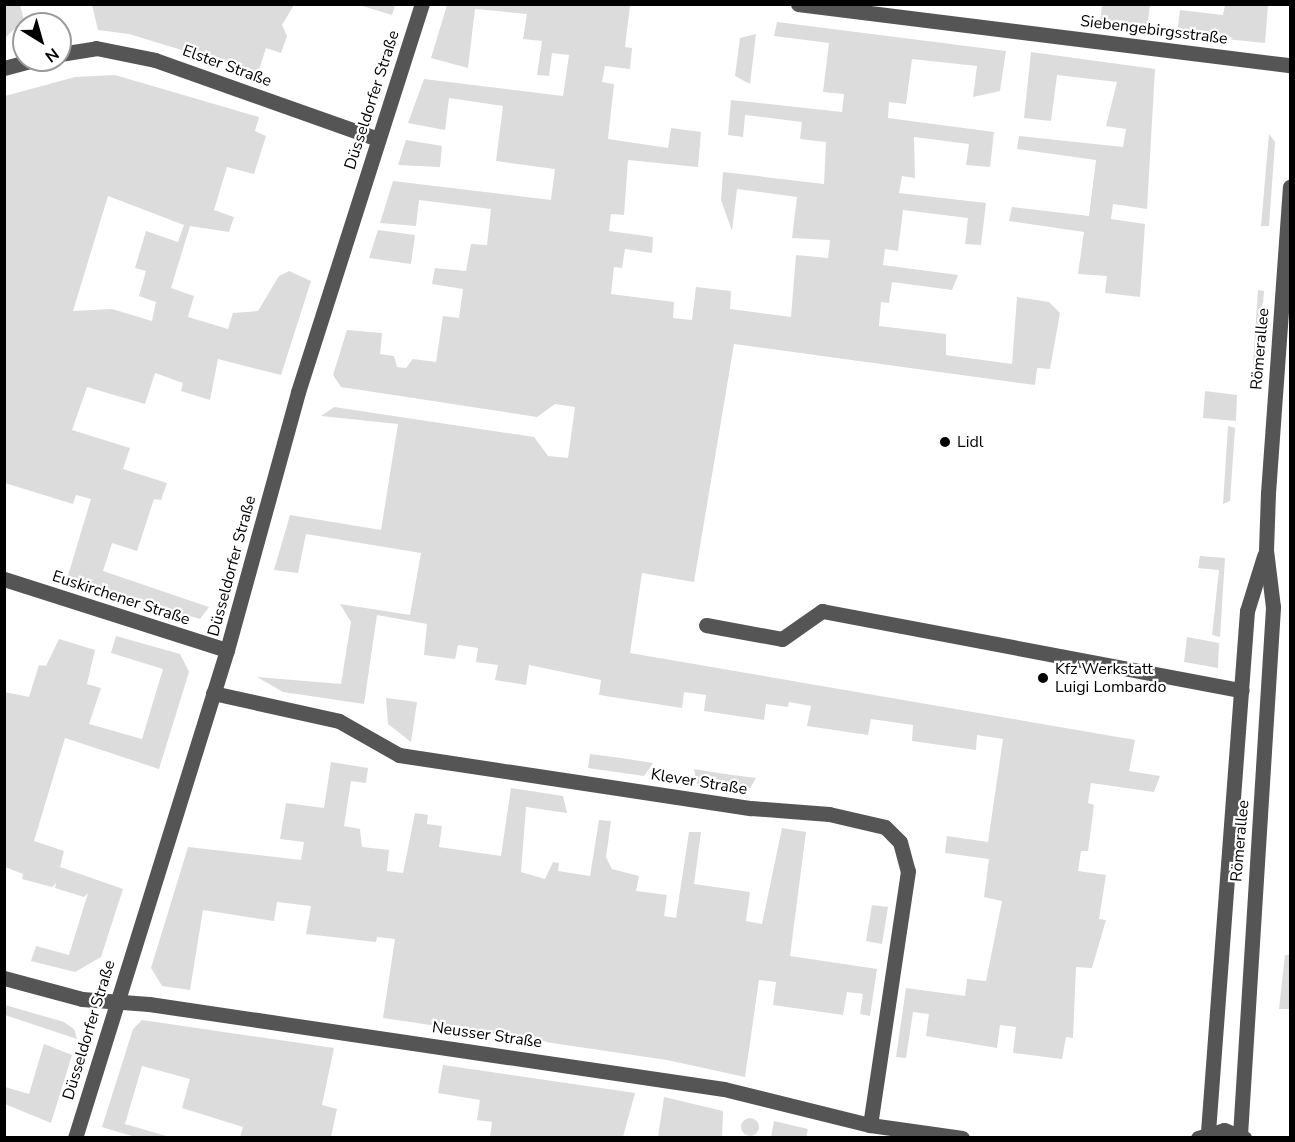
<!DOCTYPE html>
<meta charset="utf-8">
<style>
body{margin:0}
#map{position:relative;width:1295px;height:1142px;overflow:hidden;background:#fff;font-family:"Nunito Sans",sans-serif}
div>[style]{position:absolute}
.green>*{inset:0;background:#dcdcdc}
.round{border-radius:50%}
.minor>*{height:15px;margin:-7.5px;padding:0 7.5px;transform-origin:7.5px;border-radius:7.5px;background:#555}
.dots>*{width:16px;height:16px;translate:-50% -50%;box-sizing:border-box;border:3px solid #fff;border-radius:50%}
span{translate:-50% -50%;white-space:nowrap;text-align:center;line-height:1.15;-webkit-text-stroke:4.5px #fff;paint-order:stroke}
.street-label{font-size:16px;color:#000}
.poi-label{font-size:16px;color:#000}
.left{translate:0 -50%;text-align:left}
.frame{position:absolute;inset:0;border:6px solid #000;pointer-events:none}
.north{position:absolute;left:12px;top:12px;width:60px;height:60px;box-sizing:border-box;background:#fff;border:2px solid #999;border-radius:50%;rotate:143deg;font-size:16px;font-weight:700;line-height:24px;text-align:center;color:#000}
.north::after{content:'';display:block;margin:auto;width:21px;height:27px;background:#000;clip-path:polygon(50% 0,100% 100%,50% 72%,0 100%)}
</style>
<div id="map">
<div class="green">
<div style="clip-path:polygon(5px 4px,20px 5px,24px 20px,5px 38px)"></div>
<div style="clip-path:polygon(92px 5px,92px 4px,294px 5px,282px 25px,287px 36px,281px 53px,266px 48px,258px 73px,129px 34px,98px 30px)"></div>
<div style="clip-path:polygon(359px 5px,395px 5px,392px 15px)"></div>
<div style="clip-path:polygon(447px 5px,630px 6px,625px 47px,632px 48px,630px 69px,605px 66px,602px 82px,614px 84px,608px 139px,668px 148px,671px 128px,701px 132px,698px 167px,628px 160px,624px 215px,611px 214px,609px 231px,653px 237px,652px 253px,625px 249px,622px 268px,614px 267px,611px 294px,674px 302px,673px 318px,692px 320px,696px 287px,731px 291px,730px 309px,791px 317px,796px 255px,828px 258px,830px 240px,792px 238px,797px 197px,737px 189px,732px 231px,721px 200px,723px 172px,824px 184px,826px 142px,800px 139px,802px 122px,745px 115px,743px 137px,728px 135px,731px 100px,842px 112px,844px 94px,823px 92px,829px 43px,774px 36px,777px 22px,1006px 51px,1000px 91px,973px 97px,977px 66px,912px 59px,906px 104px,889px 102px,888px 118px,994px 132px,990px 167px,966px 165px,969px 144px,914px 137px,915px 178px,902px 176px,899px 193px,986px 203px,981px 245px,965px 244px,968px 218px,903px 210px,898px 251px,885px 249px,883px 265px,958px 275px,952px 290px,892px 282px,889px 303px,881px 302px,879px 326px,946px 334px,946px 355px,1012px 364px,1017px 297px,1049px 302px,1060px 313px,1050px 369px,1037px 368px,1035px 385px,734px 344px,694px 582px,642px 573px,630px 653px,1135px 740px,1129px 771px,1160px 776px,1154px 792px,1091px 783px,1088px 803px,1094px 805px,1088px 851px,1081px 851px,1078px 871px,1106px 875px,1099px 919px,1106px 920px,1092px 968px,1076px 967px,1073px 1038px,1066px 1037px,1062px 1059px,1013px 1053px,1016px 1027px,1000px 1025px,997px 1048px,926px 1036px,929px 1014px,913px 1012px,906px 1058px,896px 1057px,906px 988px,965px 996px,967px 979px,986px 981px,1002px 901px,984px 897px,989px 859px,945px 853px,947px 836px,988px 842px,1003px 739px,977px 735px,976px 750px,912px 741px,913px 725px,871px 719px,868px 735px,807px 726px,811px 706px,789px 702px,788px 707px,766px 704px,764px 720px,704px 711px,706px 695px,684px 692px,682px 708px,599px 695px,601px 680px,529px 665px,526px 685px,495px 680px,498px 665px,476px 662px,478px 648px,458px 645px,455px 659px,424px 655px,427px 624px,377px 615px,364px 704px,283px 692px,257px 677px,341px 684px,351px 622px,340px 604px,410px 615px,421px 553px,306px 534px,298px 573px,274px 570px,290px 515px,381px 530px,398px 424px,321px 416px,334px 407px,534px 437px,548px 456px,568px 458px,575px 407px,555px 404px,537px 417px,341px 387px,333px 375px,347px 330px,382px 333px,380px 354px,394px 356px,397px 367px,406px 368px,413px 359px,436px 362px,443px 316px,459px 318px,463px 289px,432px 284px,435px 268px,466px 271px,471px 244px,487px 245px,491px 209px,419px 200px,416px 226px,380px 223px,393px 181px,551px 200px,555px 169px,496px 161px,503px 106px,449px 98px,445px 130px,408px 123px,424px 79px,563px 96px,569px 55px,552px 53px,549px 76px,537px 75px,542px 41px,523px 39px,527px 14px,475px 9px,468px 68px,431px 58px)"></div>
<div style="clip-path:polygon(1102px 5px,1150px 5px,1147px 28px,1100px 23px)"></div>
<div style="clip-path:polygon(1225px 5px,1268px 5px,1265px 43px,1177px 34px,1180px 10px,1223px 15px)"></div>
<div style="clip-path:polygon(756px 34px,750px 84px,735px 76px,740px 38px)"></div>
<div style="clip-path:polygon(1031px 52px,1155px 69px,1147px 209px,1113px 204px,1111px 219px,1145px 224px,1140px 297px,1105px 293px,1107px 276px,1078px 274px,1084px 232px,1009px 221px,1012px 207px,1089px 216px,1096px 160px,1017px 149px,1019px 136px,1123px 147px,1126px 129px,1106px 126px,1117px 82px,1057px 75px,1051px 121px,1024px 118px)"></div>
<div style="clip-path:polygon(evenodd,115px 75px,259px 117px,255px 131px,266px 136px,254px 174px,227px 167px,214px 210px,234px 217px,229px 232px,190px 226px,171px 288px,194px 296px,188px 317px,228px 329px,233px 313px,258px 311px,279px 276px,289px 271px,311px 281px,281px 375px,218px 359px,210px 400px,181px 391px,183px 383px,155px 373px,145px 404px,87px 387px,72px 430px,130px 448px,123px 469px,167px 483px,161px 500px,154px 499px,137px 551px,112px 543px,103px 571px,209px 607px,200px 619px,67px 579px,91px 499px,76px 495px,73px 504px,5px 483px,5px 96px,75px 77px,115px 75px,108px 196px,184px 225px,178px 242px,146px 231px,135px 268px,146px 271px,139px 296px,156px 302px,152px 321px,112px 309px,73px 311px,108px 196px)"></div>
<div style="clip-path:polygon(1269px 134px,1275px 142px,1269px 226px,1261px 226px)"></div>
<div style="clip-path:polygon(406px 140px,442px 146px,440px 167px,398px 165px)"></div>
<div style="clip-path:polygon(378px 230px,415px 235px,411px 264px,369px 258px)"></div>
<div style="clip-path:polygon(1258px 290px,1264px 291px,1258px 365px,1253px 364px)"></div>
<div style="clip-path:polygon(1205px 391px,1237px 395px,1236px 421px,1203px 418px)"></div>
<div style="clip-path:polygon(1228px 426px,1235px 428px,1230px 501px,1223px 504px)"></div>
<div style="clip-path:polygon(1200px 556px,1225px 558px,1220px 637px,1212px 635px,1219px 570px,1198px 568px)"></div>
<div style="clip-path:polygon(116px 636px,180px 654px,189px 672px,159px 769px,65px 738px,34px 841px,64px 851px,60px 867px,123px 889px,101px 957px,75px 972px,31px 961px,36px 946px,69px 955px,88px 893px,84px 897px,55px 888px,56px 883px,52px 887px,22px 879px,23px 874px,5px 867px,5px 692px,29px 697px,39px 665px,46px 666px,59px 639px,95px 650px,87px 684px,101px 688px,89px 724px,142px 739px,163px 669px,111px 653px)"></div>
<div style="clip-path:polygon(1187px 637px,1219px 643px,1218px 668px,1184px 662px)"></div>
<div style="clip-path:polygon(386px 698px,417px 702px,411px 742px,388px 724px)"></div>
<div style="clip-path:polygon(590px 754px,621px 758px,653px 763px,644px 776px,588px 768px)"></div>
<div style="clip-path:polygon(331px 762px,368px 768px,366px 783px,351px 781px,344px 826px,360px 829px,362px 847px,389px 850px,387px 871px,403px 873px,415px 813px,428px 815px,427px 824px,442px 826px,439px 847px,501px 856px,511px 788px,563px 796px,567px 813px,526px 807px,521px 872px,545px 879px,553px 862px,559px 863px,558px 871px,590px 876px,599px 820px,611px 821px,606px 857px,612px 869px,639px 876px,636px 891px,667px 895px,664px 916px,676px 918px,689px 832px,701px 832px,694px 884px,750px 892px,746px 921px,762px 924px,782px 828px,806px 832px,790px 956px,877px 969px,870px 1016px,860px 1014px,863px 994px,847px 992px,843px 1015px,773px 1005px,776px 982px,759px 980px,745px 1077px,667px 1060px,383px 1018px,395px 939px,377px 937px,376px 942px,306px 934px,311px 906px,277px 902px,274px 921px,203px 910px,190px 990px,162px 986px,151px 968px,188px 847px,301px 860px,304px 842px,280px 839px,286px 803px,324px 808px)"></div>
<div style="clip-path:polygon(694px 769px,725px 774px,756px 778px,748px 792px,697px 784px)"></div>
<div style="clip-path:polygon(872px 905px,888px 907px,882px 944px,866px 941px)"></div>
<div style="clip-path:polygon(1285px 955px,1290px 955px,1290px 1009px,1279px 1009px)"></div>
<div style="clip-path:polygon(5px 1005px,64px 1022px,74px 1029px,77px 1039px,5px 1015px)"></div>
<div style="clip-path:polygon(142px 1020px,334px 1048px,322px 1105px,337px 1109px,331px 1137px,240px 1137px,243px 1127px,182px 1108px,190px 1079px,142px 1066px,125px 1124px,170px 1137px,135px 1137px,102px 1127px,133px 1029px)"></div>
<div style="clip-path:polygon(44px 1044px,72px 1055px,51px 1123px,5px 1104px,5px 1087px,29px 1094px)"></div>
<div style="clip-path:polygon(443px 1065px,580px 1085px,635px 1093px,623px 1137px,490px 1137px,492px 1122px,477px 1120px,480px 1100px,438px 1093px)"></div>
<div style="clip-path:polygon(664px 1097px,723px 1111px,722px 1137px,658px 1137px)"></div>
<div class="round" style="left:741px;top:1118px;width:18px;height:18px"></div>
<div style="clip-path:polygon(774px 1121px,808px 1129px,806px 1137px,771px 1137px)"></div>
</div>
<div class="minor">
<div style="left:798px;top:4px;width:496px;rotate:7.1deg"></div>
<div style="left:60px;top:54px;width:36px;rotate:-9deg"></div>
<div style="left:96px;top:48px;width:60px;rotate:11.5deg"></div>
<div style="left:155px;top:60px;width:237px;rotate:19.5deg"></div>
<div style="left:4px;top:68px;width:31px;rotate:-15deg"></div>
<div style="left:4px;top:579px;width:234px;rotate:17.7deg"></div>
<div style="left:706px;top:625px;width:77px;rotate:10.4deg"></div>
<div style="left:782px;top:639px;width:49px;rotate:-35deg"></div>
<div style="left:822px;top:611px;width:427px;rotate:10.7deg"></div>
<div style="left:213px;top:693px;width:129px;rotate:12.5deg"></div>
<div style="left:339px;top:721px;width:69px;rotate:29.5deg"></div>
<div style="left:399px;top:755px;width:356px;rotate:8.6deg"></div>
<div style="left:751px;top:808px;width:78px;rotate:4.4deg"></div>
<div style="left:829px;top:814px;width:57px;rotate:13.1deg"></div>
<div style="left:885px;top:827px;width:21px;rotate:45deg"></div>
<div style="left:900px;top:842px;width:30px;rotate:75deg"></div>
<div style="left:908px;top:871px;width:257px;rotate:98.5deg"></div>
<div style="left:4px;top:978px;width:81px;rotate:15.1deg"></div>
<div style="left:82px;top:999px;width:67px;rotate:4.3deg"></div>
<div style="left:149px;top:1004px;width:581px;rotate:8.41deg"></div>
<div style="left:724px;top:1089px;width:150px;rotate:13.9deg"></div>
<div style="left:870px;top:1125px;width:93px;rotate:8deg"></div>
<div style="left:1208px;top:1132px;width:522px;rotate:-85.72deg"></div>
<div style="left:1247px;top:611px;width:58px;rotate:-72.8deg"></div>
<div style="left:1240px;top:1135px;width:529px;rotate:-86.42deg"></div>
<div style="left:1273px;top:607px;width:57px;rotate:-97deg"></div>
<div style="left:1266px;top:550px;width:57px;rotate:-88deg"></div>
<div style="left:1268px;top:493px;width:307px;rotate:-85.9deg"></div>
<div style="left:75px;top:1138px;width:511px;rotate:-72.7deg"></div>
<div style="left:227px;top:650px;width:268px;rotate:-74.6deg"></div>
<div style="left:298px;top:392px;width:407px;rotate:-72.3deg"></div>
<div style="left:1198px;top:1138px;width:27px;rotate:-17deg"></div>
<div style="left:1224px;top:1130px;width:22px;rotate:22deg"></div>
</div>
<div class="dots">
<div style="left:945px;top:442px;background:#000"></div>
<div style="left:1043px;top:678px;background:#000"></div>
</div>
<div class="street-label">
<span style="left:1154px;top:30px;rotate:7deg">Siebengebirgsstraße</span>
<span style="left:227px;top:66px;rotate:20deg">Elster Straße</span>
<span style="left:372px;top:100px;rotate:-72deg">Düsseldorfer Straße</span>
<span style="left:1260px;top:349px;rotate:-85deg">Römerallee</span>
<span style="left:232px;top:566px;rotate:-75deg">Düsseldorfer Straße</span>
<span style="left:121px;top:598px;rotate:18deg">Euskirchener Straße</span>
<span style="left:699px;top:782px;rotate:9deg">Klever Straße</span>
<span style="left:1240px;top:841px;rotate:-85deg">Römerallee</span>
<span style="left:89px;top:1030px;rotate:-73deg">Düsseldorfer Straße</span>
<span style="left:487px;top:1035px;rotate:8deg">Neusser Straße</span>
</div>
<div class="poi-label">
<span class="left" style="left:957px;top:442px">Lidl</span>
<span class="left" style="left:1055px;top:678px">Kfz Werkstatt<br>Luigi Lombardo</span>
</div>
<div class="frame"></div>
<div class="north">N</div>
</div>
